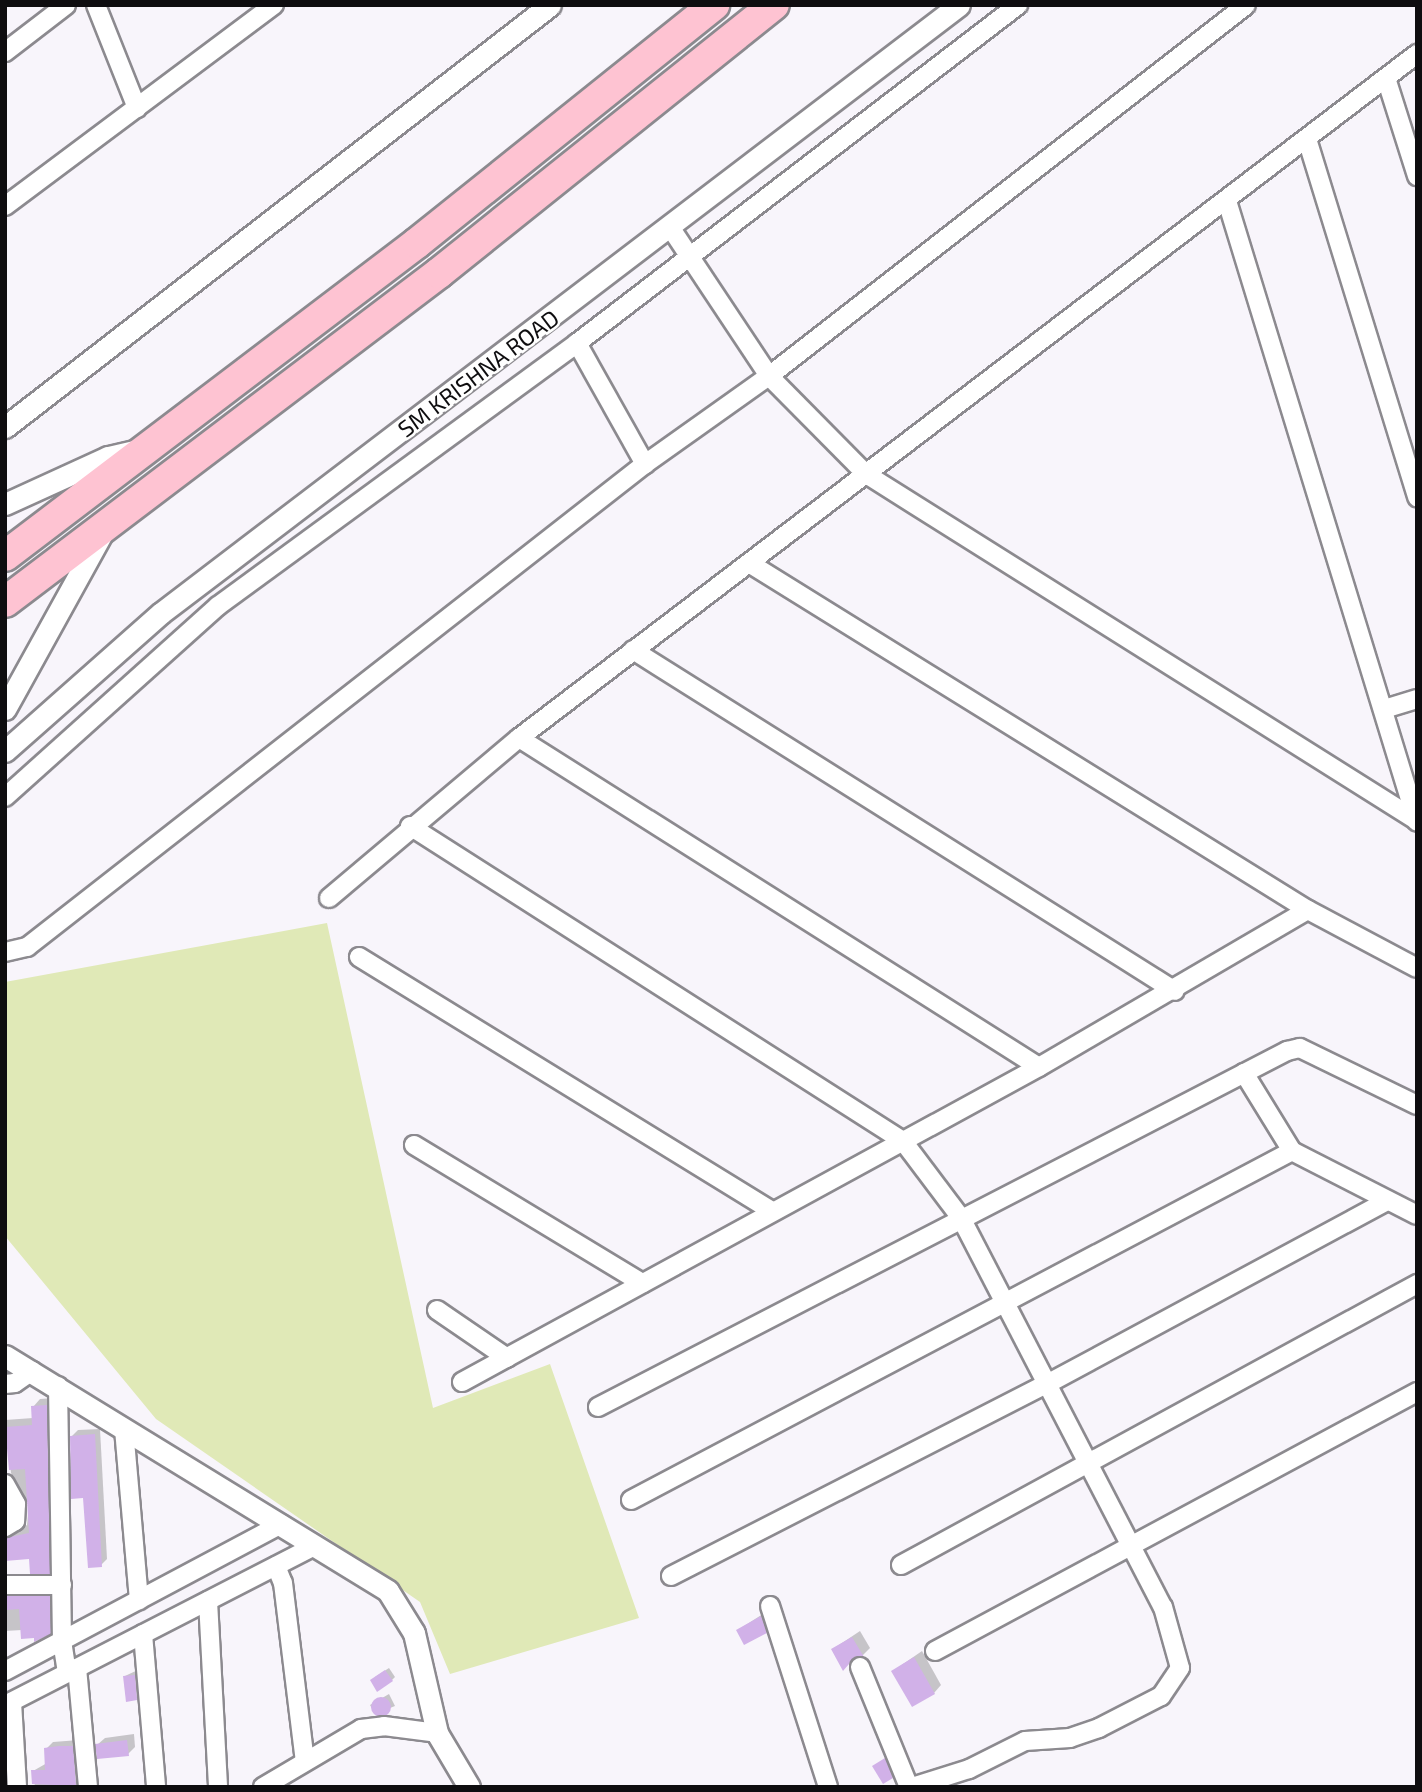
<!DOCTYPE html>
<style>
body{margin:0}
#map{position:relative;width:1422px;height:1792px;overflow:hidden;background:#f8f5fb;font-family:"Exo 2",sans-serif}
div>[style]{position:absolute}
.green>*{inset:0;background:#e0e9b7}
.shadow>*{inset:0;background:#0003}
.building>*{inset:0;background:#d1b1e8}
.round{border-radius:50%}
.roads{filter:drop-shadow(2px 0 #8c8a8f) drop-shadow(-2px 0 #8c8a8f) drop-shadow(0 2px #8c8a8f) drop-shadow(0 -2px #8c8a8f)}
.minor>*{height:18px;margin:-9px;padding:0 9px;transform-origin:9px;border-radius:9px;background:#fff}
.tertiary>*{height:21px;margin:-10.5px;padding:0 10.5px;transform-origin:10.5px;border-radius:10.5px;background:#fff}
.trunk>*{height:30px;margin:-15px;padding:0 15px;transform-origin:15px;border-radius:15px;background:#fec3d2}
span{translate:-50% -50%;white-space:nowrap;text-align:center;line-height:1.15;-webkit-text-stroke:5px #fff;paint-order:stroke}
.street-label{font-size:23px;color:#0e0d0f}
.frame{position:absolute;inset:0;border:7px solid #0e0d0f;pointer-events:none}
</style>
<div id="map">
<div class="green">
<div style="clip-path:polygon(327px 923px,433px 1408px,550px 1364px,639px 1618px,450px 1674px,420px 1602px,156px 1419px,5px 1236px,5px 982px)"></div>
</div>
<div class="shadow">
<div style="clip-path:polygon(54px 1398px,57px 1564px,49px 1572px,30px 1557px,5px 1559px,5px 1526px,19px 1530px,27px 1525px,29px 1504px,11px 1473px,5px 1420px,33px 1418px,33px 1407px,40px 1399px)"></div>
<div style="clip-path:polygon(100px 1429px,107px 1559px,101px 1565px,72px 1436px,78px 1430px)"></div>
<div style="clip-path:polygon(5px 1586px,57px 1589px,58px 1624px,36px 1637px,22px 1630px,5px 1631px)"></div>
<div style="clip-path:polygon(769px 1610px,773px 1624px,766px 1631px,738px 1630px)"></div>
<div style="clip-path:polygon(860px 1631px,870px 1648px,863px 1655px,833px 1649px)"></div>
<div style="clip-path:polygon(922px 1651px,941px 1685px,934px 1693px,893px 1671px)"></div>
<div style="clip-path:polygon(142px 1668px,144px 1691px,136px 1699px,125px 1676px)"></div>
<div style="clip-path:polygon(389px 1668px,395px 1677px,392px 1680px,375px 1677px)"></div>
<div style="clip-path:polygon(389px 1694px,395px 1706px,375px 1714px,370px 1705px)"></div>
<div style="clip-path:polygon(134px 1734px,135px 1747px,128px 1754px,97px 1745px,105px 1738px)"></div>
<div style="clip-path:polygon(79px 1740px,87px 1787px,35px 1787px,33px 1771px,47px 1763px,46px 1749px,53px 1742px)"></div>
<div style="clip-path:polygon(893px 1753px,899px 1769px,892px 1777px,875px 1766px)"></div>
</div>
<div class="building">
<div style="clip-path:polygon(47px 1405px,50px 1574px,30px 1574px,29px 1559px,5px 1561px,5px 1538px,29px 1533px,25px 1469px,9px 1470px,5px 1427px,32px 1425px,31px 1406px)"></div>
<div style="clip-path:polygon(95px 1434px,102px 1567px,88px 1568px,83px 1498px,71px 1499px,70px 1436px)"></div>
<div style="clip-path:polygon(50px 1596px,51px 1634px,34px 1642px,34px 1638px,21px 1639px,19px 1609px,6px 1610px,5px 1596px)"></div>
<div style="clip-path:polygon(761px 1616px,767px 1633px,744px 1645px,736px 1630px)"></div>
<div style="clip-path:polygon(852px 1637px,864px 1657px,855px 1657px,843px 1671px,831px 1649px)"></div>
<div style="clip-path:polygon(914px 1657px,935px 1694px,912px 1707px,891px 1671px)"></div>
<div style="clip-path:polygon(385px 1670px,393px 1681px,377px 1692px,370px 1680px)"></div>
<div style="clip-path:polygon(135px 1675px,137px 1700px,126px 1702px,123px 1676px)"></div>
<div class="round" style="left:371px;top:1697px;width:20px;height:20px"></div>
<div style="clip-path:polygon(127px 1740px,129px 1756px,97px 1759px,95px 1744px)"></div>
<div style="clip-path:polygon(59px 1746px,73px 1746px,76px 1786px,32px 1784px,31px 1770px,45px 1770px,44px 1748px)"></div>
<div style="clip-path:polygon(885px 1758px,893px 1778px,883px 1784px,872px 1766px)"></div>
</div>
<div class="roads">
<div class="minor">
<div style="left:96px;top:5px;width:111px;rotate:68.3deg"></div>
<div style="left:5px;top:52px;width:77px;rotate:-37.6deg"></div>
<div style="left:1386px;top:78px;width:103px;rotate:72.4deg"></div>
<div style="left:1307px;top:139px;width:375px;rotate:72.9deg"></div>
<div style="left:1227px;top:201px;width:649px;rotate:72.99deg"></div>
<div style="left:5px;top:206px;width:336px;rotate:-36.8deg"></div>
<div style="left:670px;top:227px;width:179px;rotate:56.4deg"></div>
<div style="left:769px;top:376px;width:138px;rotate:45.3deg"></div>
<div style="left:866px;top:474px;width:650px;rotate:32.17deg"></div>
<div style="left:577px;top:343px;width:139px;rotate:60.7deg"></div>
<div style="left:749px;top:563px;width:658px;rotate:31.83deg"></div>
<div style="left:1308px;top:910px;width:123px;rotate:28deg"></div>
<div style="left:633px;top:650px;width:640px;rotate:32.18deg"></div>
<div style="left:1384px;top:709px;width:34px;rotate:-17deg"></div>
<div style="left:519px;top:738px;width:615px;rotate:32.32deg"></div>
<div style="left:5px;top:797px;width:286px;rotate:-41.9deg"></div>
<div style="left:218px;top:606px;width:445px;rotate:-36.2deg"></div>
<div style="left:577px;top:343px;width:556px;rotate:-37.47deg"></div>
<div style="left:410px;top:826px;width:585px;rotate:32.58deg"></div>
<div style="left:903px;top:1141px;width:96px;rotate:53deg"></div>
<div style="left:961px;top:1218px;width:438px;rotate:62.6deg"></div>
<div style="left:1163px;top:1607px;width:63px;rotate:74.4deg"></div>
<div style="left:1180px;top:1668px;width:34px;rotate:124deg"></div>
<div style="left:1161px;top:1696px;width:70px;rotate:152.7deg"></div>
<div style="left:1099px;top:1728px;width:31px;rotate:161deg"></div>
<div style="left:1070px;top:1738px;width:45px;rotate:176.2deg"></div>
<div style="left:1025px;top:1741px;width:63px;rotate:153.4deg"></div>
<div style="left:969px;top:1769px;width:60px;rotate:162.5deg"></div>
<div style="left:329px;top:898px;width:248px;rotate:-40.1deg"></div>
<div style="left:519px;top:738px;width:1129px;rotate:-37.3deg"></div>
<div style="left:5px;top:952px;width:23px;rotate:-13deg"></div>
<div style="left:27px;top:947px;width:784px;rotate:-38.01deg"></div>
<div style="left:645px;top:464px;width:152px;rotate:-35.4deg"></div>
<div style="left:769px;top:376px;width:604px;rotate:-37.87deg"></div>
<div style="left:359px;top:957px;width:485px;rotate:31.6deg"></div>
<div style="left:1244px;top:1073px;width:92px;rotate:58.4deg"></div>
<div style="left:1292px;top:1151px;width:140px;rotate:27.1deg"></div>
<div style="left:414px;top:1145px;width:267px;rotate:31.2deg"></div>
<div style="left:437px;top:1310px;width:85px;rotate:34.4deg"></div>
<div style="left:462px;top:1382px;width:657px;rotate:-28.63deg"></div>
<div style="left:1039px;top:1067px;width:311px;rotate:-30.3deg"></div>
<div style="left:5px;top:1384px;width:10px;rotate:-6deg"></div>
<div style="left:15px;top:1383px;width:21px;rotate:-35deg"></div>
<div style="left:58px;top:1386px;width:255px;rotate:89.1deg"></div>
<div style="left:62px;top:1641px;width:32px;rotate:81deg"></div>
<div style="left:598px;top:1407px;width:776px;rotate:-27.32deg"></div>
<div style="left:1287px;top:1051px;width:13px;rotate:-13deg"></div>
<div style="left:1300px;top:1048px;width:130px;rotate:26deg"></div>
<div style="left:124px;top:1429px;width:172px;rotate:85deg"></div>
<div style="left:5px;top:1484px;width:23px;rotate:61deg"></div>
<div style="left:16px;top:1504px;width:17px;rotate:93deg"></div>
<div style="left:15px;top:1521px;width:12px;rotate:149deg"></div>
<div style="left:631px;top:1500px;width:747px;rotate:-27.83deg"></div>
<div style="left:901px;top:1565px;width:588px;rotate:-28.57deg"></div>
<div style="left:276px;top:1566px;width:18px;rotate:68deg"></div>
<div style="left:283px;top:1583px;width:179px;rotate:83deg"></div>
<div style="left:671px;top:1576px;width:422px;rotate:-27.1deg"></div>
<div style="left:1047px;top:1384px;width:386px;rotate:-28.3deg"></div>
<div style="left:5px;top:1585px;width:57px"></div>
<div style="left:208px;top:1601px;width:186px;rotate:86.9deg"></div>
<div style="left:770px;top:1606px;width:190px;rotate:72.2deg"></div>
<div style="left:143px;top:1634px;width:154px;rotate:85.1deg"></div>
<div style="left:935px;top:1651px;width:547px;rotate:-28.25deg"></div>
<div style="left:860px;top:1667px;width:130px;rotate:67.8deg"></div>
<div style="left:77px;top:1668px;width:120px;rotate:84.7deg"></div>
<div style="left:5px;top:1671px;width:313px;rotate:-28deg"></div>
<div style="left:12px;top:1702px;width:85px;rotate:86.6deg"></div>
<div style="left:5px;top:1705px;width:348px;rotate:-27.2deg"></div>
<div style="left:263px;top:1787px;width:114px;rotate:-30.6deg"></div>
<div style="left:361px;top:1729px;width:23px;rotate:-7deg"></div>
<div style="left:384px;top:1726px;width:53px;rotate:7.5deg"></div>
</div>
<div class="tertiary">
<div style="left:5px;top:427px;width:689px;rotate:-37.75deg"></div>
<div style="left:5px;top:504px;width:113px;rotate:-24.5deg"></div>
<div style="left:108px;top:457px;width:32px;rotate:-13deg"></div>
<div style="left:5px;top:709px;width:199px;rotate:-61.1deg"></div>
<div style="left:5px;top:751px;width:208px;rotate:-41.5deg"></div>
<div style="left:161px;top:613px;width:1003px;rotate:-37.3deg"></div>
<div style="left:5px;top:1356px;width:449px;rotate:31.5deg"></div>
<div style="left:388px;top:1591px;width:49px;rotate:58.2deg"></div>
<div style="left:414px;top:1633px;width:103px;rotate:77deg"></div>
<div style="left:437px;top:1733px;width:63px;rotate:59.3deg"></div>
</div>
<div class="trunk">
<div style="left:5px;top:556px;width:517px;rotate:-37.22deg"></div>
<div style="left:417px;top:243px;width:381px;rotate:-38.7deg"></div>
<div style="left:5px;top:602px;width:545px;rotate:-37.16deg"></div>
<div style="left:439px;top:273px;width:429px;rotate:-38.7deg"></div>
</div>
</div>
<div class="street-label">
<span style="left:478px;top:373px;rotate:-37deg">SM KRISHNA ROAD</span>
</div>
<div class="frame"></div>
</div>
